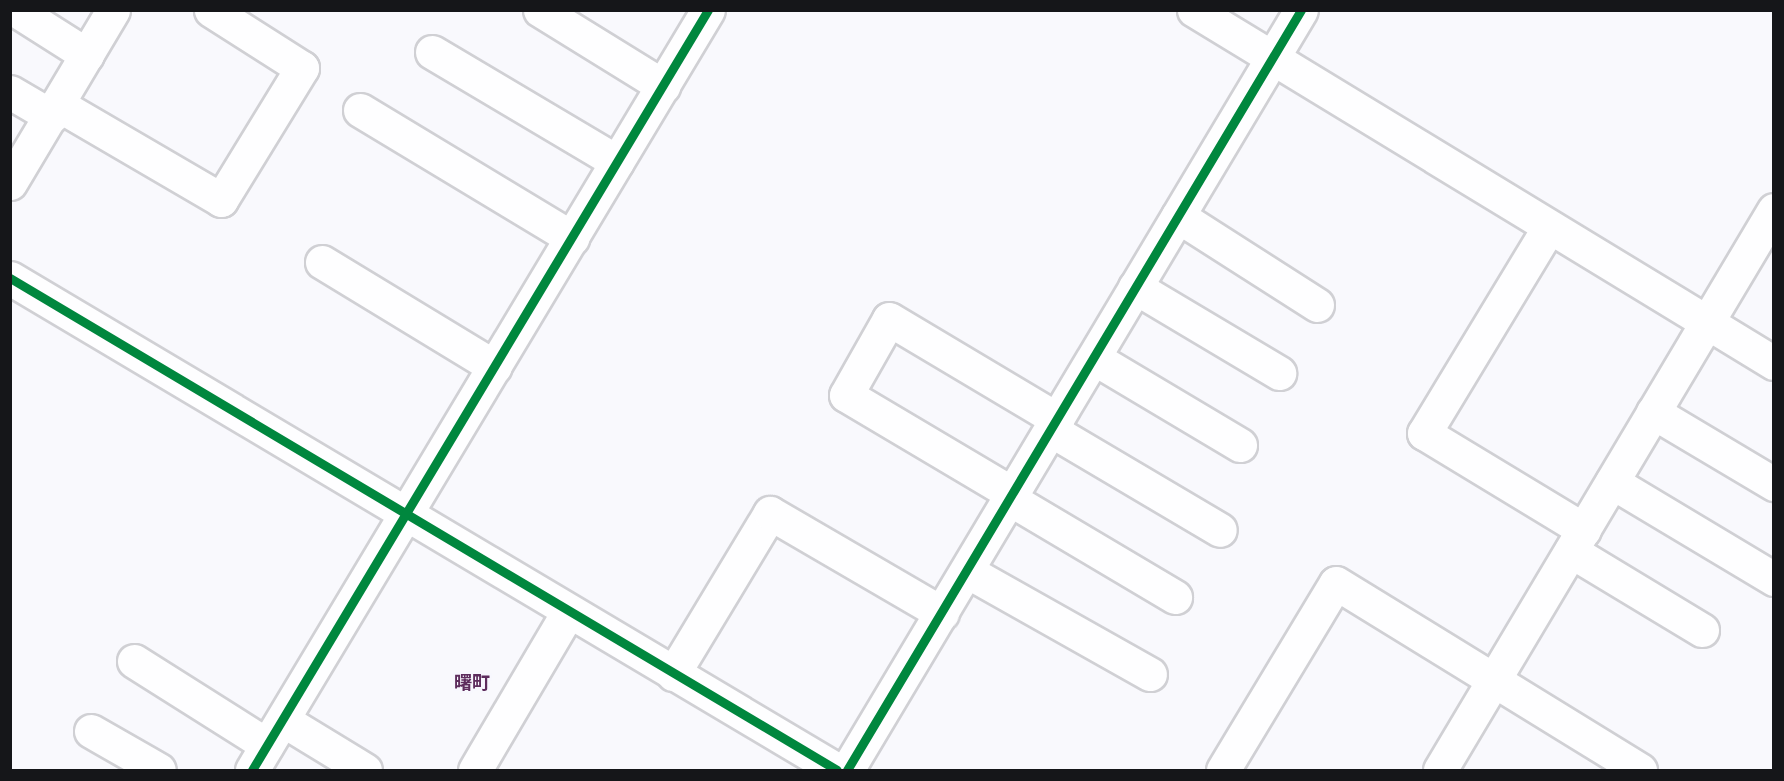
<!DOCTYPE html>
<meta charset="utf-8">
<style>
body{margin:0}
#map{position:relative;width:1784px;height:781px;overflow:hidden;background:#f9f9fd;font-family:"IBM Plex Sans","Noto Sans JP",sans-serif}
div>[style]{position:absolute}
.roads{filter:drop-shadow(2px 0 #d0d0d4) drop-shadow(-2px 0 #d0d0d4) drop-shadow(0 2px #d0d0d4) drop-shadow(0 -2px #d0d0d4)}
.minor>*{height:33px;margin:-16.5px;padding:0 16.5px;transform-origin:16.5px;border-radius:16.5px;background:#fefeff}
.tertiary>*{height:33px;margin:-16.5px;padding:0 16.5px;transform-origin:16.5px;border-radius:16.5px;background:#fefeff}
.cycleway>*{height:9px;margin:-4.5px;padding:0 4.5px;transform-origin:4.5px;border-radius:4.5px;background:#00873e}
span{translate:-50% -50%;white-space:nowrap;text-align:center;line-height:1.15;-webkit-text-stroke:5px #f8f8fe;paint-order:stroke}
.quarter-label{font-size:18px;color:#5e2d5d;font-weight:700}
.frame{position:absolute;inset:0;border:12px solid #151619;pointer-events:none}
</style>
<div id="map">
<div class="roads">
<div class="minor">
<div style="left:16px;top:10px;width:84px;rotate:32.4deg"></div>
<div style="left:540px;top:10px;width:145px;rotate:31.7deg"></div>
<div style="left:432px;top:52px;width:215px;rotate:30.7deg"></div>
<div style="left:10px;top:92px;width:48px;rotate:30.3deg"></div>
<div style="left:57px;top:104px;width:190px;rotate:30.3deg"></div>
<div style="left:221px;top:200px;width:155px;rotate:-58.5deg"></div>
<div style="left:302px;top:68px;width:108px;rotate:-147.5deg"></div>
<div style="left:360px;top:110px;width:248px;rotate:31.1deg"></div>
<div style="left:10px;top:183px;width:201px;rotate:-59.2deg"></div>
<div style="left:1178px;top:216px;width:165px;rotate:32.6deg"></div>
<div style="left:1549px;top:227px;width:241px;rotate:121.2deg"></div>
<div style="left:1424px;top:433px;width:187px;rotate:31.2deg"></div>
<div style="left:322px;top:262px;width:202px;rotate:31.3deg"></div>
<div style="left:10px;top:278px;width:962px;rotate:30.75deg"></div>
<div style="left:1135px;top:287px;width:168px;rotate:30.8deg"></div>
<div style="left:1094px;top:358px;width:170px;rotate:30.8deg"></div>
<div style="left:1653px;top:412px;width:141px;rotate:30.8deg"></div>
<div style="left:1051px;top:430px;width:196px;rotate:30.6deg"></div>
<div style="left:1612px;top:482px;width:189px;rotate:30.9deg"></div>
<div style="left:1013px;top:494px;width:194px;rotate:-149.3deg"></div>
<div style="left:846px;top:395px;width:87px;rotate:-60.5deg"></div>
<div style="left:889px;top:319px;width:196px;rotate:30.8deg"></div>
<div style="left:1010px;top:499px;width:192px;rotate:30.7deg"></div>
<div style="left:1571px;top:551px;width:153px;rotate:31.1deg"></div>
<div style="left:967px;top:571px;width:210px;rotate:29.4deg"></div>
<div style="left:134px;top:661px;width:157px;rotate:32.3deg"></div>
<div style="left:673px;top:674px;width:188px;rotate:-58.9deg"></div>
<div style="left:770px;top:513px;width:199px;rotate:30.2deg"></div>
<div style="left:283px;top:720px;width:96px;rotate:31.4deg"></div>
<div style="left:91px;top:731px;width:78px;rotate:29.8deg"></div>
<div style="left:252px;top:770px;width:886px;rotate:-59.04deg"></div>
<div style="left:475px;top:770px;width:183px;rotate:-59.5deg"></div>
<div style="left:847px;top:770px;width:885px;rotate:-59.15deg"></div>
<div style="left:1223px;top:770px;width:218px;rotate:-58.9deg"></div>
<div style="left:1336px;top:583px;width:357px;rotate:31.6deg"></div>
<div style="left:1440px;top:770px;width:652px;rotate:-59.19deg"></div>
</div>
<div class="tertiary">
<div style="left:1194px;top:10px;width:679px;rotate:31.33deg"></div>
</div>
</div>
<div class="cycleway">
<div style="left:10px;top:278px;width:962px;rotate:30.75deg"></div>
<div style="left:252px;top:770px;width:886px;rotate:-59.04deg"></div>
<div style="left:847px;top:770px;width:885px;rotate:-59.15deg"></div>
</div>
<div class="quarter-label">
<span style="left:472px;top:683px">曙町</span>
</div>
<div class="frame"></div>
</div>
